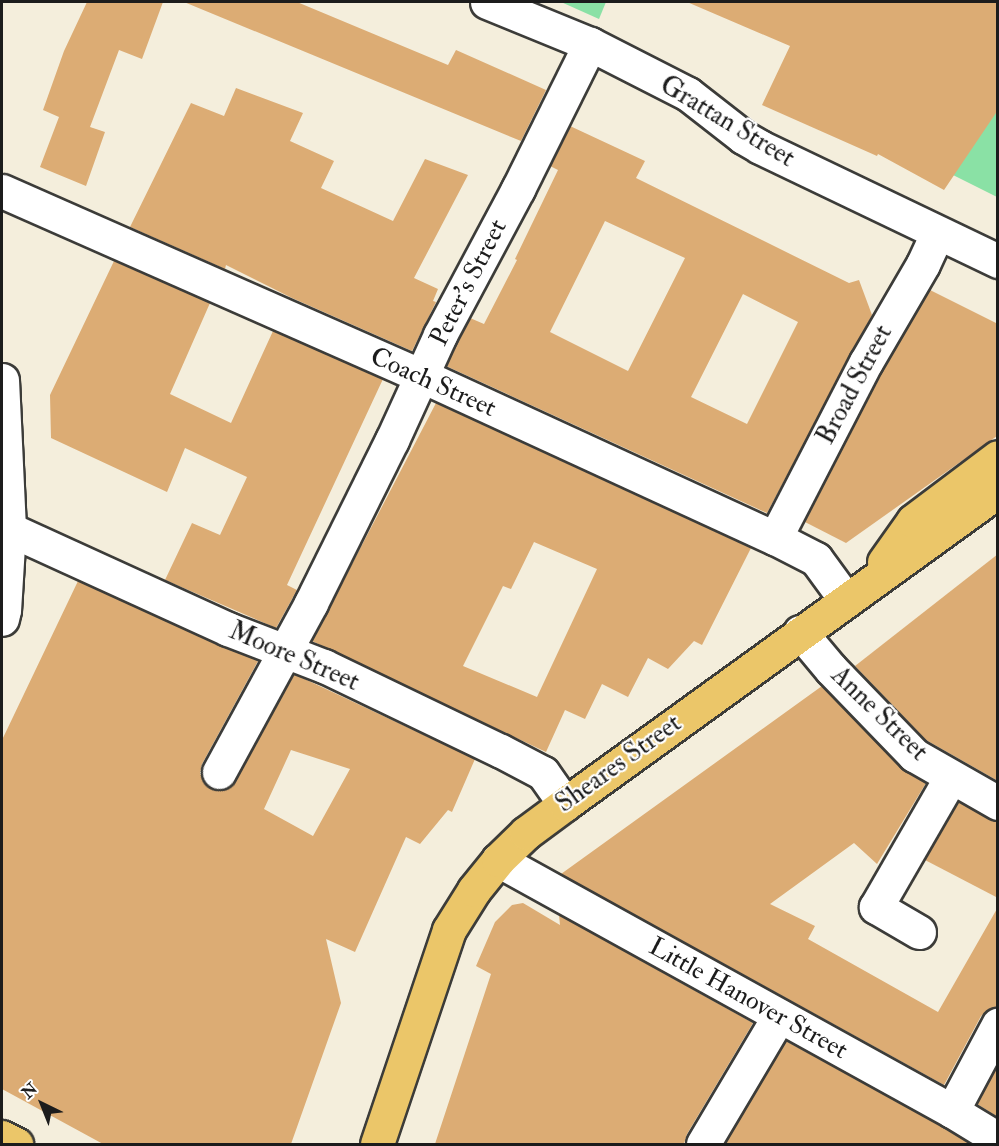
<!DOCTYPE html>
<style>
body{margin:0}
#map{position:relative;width:999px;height:1146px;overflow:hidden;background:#f4eedc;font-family:"IM FELL Double Pica",serif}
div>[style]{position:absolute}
.green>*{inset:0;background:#8ae1a5}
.building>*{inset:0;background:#dcac74}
.roads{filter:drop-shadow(2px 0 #3c3c39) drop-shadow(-2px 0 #3c3c39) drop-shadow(0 2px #3c3c39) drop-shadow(0 -2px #3c3c39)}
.minor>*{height:33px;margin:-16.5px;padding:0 16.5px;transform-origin:16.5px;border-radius:16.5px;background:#fff}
.major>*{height:33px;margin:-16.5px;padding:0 16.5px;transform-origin:16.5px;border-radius:16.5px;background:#ebc669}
.highway>*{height:33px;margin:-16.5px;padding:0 16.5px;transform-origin:16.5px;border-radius:16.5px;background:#ebc669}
span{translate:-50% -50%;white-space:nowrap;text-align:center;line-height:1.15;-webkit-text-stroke:4.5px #fff;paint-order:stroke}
.street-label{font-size:26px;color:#1c1c1c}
.frame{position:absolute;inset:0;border:3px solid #1c1c1c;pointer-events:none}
.north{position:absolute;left:12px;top:1074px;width:60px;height:60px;-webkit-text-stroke:4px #fff;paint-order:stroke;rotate:317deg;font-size:16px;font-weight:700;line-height:24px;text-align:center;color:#1c1c1c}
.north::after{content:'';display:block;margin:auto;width:21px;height:27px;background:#1c1c1c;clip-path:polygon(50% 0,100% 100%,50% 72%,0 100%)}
</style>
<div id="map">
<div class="green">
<div style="clip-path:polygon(561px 2px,606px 2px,599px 19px)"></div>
<div style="clip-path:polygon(997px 110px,997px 197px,953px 175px)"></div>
</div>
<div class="building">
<div style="clip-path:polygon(87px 2px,163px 2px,142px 59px,119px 50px,90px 127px,105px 132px,86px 186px,40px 167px,59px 117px,43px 110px,64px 51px)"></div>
<div style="clip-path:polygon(184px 2px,297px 2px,448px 65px,456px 50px,546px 90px,521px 141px)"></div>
<div style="clip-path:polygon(687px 2px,998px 2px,998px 110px,944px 190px,878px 154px,877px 156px,762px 105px,790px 46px)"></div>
<div style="clip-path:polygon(236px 88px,303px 113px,290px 141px,334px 161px,321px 188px,393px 221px,425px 159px,468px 175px,414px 278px,438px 289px,433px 301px,436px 302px,412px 351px,292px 298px,226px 265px,225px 269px,130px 227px,191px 103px,224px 116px)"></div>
<div style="clip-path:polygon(evenodd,570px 126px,645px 161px,636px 178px,849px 283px,859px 280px,872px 315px,767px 513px,446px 366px,470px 318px,484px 324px,517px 260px,515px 259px,558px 170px,550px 166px,570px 126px,605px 221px,685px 258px,628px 371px,550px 332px,605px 221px,570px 126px,743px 294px,798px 322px,747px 424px,691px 397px,743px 294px)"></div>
<div style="clip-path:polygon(114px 261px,210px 303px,170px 394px,231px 423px,273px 331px,383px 379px,287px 585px,297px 590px,276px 628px,165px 580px,192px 523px,220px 535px,247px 477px,185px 448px,167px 492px,51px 438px,50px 395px)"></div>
<div style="clip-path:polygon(930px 290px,998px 324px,997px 436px,846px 543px,805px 522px,882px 371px)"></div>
<div style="clip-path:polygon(evenodd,436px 403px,751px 548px,702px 645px,694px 641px,668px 669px,648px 658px,628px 697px,602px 684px,585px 719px,565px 710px,546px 752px,312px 641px,436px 403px,534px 542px,597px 569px,537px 697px,463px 666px,503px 586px,511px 589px,534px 542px)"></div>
<div style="clip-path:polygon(998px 554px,998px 781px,926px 740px,855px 666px)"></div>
<div style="clip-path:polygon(evenodd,78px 581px,258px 661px,202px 764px,200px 773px,203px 781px,211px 789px,219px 791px,228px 788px,235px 781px,294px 674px,475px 759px,452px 812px,448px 810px,420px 844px,406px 837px,355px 952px,326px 939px,341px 1003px,291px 1144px,103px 1144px,2px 1089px,2px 740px,78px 581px,291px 750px,350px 769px,313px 836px,264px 809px,291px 750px)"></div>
<div style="clip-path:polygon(822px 686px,901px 768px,926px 783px,877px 864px,854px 843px,770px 904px,815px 926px,808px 939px,938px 1012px,998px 907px,998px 1006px,989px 1009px,981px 1016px,944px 1085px,561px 874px)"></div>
<div style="clip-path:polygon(958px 802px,998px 822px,998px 898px,925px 860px)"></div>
<div style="clip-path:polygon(523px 903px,560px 925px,559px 915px,753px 1023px,687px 1134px,684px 1144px,435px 1144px,491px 974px,476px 966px,495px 922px,512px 905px)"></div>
<div style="clip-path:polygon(786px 1041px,943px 1127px,971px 1144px,725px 1144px)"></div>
<div style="clip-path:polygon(998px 1066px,998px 1117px,977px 1104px)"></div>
</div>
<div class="roads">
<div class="minor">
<div style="left:487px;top:2px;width:111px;rotate:22.2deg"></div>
<div style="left:590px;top:44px;width:110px;rotate:27deg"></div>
<div style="left:688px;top:94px;width:70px;rotate:38deg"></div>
<div style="left:743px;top:137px;width:20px;rotate:30deg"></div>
<div style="left:760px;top:147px;width:264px;rotate:25.6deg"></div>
<div style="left:2px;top:191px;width:459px;rotate:23.8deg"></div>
<div style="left:422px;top:376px;width:388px;rotate:24.7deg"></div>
<div style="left:775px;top:538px;width:46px;rotate:27.1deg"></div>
<div style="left:816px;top:559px;width:51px;rotate:53.8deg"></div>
<div style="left:2px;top:380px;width:149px;rotate:87.3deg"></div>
<div style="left:9px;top:529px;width:81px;rotate:93.5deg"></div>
<div style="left:4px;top:610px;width:9px;rotate:103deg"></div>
<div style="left:2px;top:526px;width:248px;rotate:24.5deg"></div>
<div style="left:228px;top:629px;width:103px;rotate:21.1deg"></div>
<div style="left:324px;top:666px;width:196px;rotate:25.7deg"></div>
<div style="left:501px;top:751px;width:47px;rotate:27.6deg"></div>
<div style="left:543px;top:773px;width:38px;rotate:55deg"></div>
<div style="left:775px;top:538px;width:198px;rotate:-62.7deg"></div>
<div style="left:866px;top:362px;width:113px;rotate:-59.8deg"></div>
<div style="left:923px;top:264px;width:33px;rotate:-65deg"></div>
<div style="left:800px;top:632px;width:48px;rotate:50deg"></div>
<div style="left:831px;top:669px;width:120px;rotate:46deg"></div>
<div style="left:914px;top:755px;width:97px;rotate:29.7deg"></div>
<div style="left:219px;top:772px;width:192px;rotate:-61.4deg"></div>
<div style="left:311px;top:603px;width:182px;rotate:-63.6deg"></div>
<div style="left:392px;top:440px;width:115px;rotate:-65.4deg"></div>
<div style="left:440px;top:335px;width:166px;rotate:-61.9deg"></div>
<div style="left:518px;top:189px;width:162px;rotate:-63.6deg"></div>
<div style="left:498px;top:860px;width:519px;rotate:28.94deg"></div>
<div style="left:952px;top:1111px;width:54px;rotate:31.3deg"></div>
<div style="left:919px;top:932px;width:50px;rotate:-149.8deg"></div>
<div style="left:876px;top:907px;width:150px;rotate:-60deg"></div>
<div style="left:952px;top:1111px;width:98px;rotate:-61.9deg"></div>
<div style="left:703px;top:1144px;width:149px;rotate:-59.3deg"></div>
</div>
<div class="major">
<div style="left:2px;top:1137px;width:16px;rotate:27deg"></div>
</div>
<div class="highway">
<div style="left:884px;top:562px;width:50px;rotate:-54.7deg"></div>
<div style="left:913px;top:521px;width:106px;rotate:-37deg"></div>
<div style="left:377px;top:1144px;width:226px;rotate:-71.4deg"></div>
<div style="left:449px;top:930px;width:47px;rotate:-58deg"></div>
<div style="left:474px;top:890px;width:38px;rotate:-51deg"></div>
<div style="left:498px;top:860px;width:39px;rotate:-44deg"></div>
<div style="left:526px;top:833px;width:49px;rotate:-36.6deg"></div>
<div style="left:565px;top:804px;width:534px;rotate:-35.86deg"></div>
</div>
</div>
<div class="street-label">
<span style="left:727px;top:122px;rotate:31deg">Grattan Street</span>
<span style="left:469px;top:283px;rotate:-63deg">Peter's Street</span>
<span style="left:433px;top:383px;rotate:24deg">Coach Street</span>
<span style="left:855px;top:385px;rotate:-62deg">Broad Street</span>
<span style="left:294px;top:657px;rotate:23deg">Moore Street</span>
<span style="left:879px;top:714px;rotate:44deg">Anne Street</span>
<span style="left:619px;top:764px;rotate:-36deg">Sheares Street</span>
<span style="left:748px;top:999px;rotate:29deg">Little Hanover Street</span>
</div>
<div class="frame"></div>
<div class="north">N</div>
</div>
